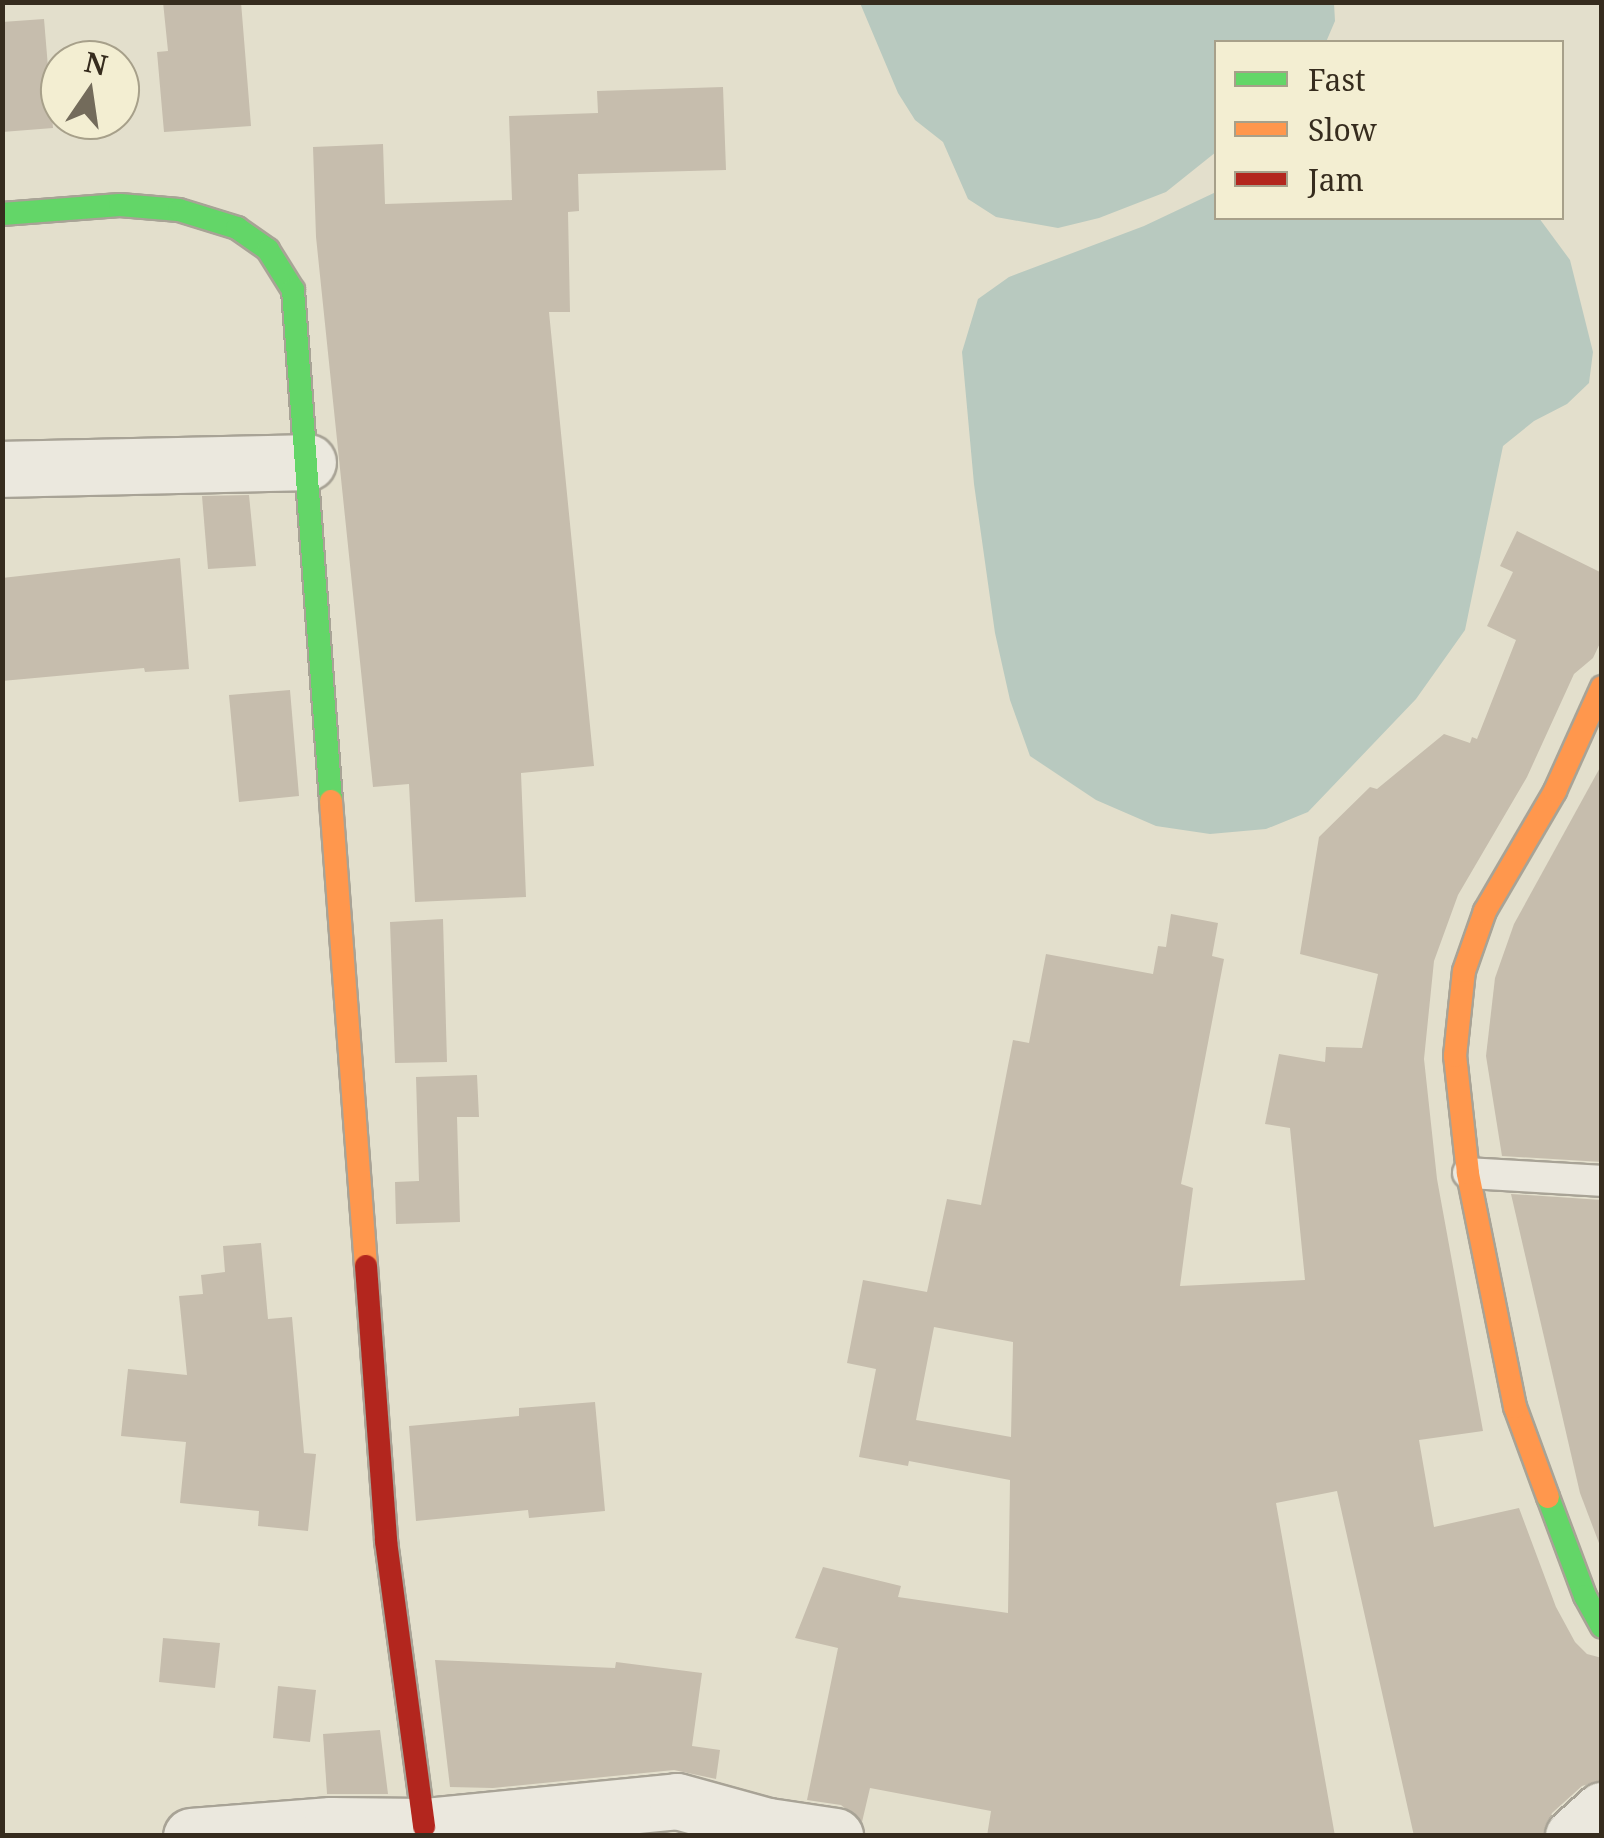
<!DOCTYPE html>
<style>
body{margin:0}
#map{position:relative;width:1604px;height:1838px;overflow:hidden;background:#e3dfcc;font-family:"Noto Serif",serif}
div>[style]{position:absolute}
.water>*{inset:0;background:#b8c9bf}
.building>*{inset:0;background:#c6bdad}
.roads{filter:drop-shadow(2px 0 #a8a396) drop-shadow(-2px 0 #a8a396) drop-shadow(0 2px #a8a396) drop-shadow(0 -2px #a8a396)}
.lane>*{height:30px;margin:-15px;padding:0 15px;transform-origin:15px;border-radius:15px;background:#ebe8de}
.street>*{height:55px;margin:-27.5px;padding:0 27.5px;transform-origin:27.5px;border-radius:27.5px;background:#ebe8de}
.fast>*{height:22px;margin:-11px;padding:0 11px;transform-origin:11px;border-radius:11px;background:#63d668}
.slow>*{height:22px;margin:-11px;padding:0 11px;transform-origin:11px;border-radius:11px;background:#ff974d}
.jam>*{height:22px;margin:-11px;padding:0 11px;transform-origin:11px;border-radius:11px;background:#b3261e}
span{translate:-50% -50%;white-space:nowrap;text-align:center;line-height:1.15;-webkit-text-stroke:9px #f3eed2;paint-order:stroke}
.frame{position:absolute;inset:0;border:5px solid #362c1e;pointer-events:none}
.legend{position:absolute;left:1214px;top:40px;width:350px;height:180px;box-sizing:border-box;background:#f3eed2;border:2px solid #a7a08a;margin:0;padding:12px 18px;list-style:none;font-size:30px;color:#362c1e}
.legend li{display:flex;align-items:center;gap:20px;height:50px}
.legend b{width:50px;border:2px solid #a7a08a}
.north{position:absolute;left:40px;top:40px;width:100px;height:100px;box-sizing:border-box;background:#f3eed2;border:2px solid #a7a08a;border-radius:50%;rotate:13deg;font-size:28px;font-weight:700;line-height:40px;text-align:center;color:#362c1e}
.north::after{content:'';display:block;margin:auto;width:35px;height:45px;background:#736b5b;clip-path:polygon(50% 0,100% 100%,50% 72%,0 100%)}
</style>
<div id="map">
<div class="water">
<div style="clip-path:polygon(1334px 3px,1335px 21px,1326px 42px,1216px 42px,1216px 152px,1166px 192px,1099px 218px,1058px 228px,996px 217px,968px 199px,943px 142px,915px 120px,898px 93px,860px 3px)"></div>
<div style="clip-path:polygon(1216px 192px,1216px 218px,1539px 218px,1570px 260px,1593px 352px,1589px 383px,1567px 404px,1534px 421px,1503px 446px,1465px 630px,1416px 699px,1308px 812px,1266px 829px,1210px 834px,1156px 826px,1096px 800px,1030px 756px,1010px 700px,995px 633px,974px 484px,962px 352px,978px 299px,1009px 277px,1144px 226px)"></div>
</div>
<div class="building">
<div style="clip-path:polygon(163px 2px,241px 2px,251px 126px,164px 132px,157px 52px,168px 51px)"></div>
<div style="clip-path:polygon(44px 19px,53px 128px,2px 132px,2px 22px)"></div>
<div style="clip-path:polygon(723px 87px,726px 170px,578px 174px,579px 211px,568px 212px,570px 312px,549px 312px,594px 766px,521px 773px,526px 897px,415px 902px,409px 784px,373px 787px,316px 237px,313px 147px,383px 144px,385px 204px,512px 200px,509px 116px,598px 113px,597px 91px)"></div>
<div style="clip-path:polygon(249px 495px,256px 566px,208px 569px,202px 496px)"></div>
<div style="clip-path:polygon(evenodd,1517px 531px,1602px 573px,1602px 639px,1593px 658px,1574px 674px,1527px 777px,1458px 895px,1434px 961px,1424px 1059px,1437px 1179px,1483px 1431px,1419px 1440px,1434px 1527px,1519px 1508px,1556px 1607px,1575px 1642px,1587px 1654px,1602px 1658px,1602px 1780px,1582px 1786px,1552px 1813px,1543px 1836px,1414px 1836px,1337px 1491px,1276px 1503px,1335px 1836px,987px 1836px,991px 1811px,870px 1788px,862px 1822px,841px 1805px,807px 1800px,838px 1648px,795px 1638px,823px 1567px,901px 1586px,898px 1597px,1008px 1613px,1010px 1480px,909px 1461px,908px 1466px,859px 1457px,876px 1369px,847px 1363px,863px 1280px,927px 1292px,947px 1199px,981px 1205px,1013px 1040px,1029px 1043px,1046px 954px,1153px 974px,1158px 946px,1166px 947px,1171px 914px,1218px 923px,1212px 956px,1224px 959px,1181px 1184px,1193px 1188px,1180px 1286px,1305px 1280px,1290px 1128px,1265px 1124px,1279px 1054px,1325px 1062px,1326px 1047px,1362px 1048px,1378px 974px,1300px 954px,1319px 837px,1370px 787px,1377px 789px,1444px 734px,1470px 743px,1472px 737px,1477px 739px,1516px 640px,1487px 626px,1513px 572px,1500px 566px,1517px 531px,934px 1327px,1013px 1342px,1011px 1437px,916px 1420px,934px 1327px)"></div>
<div style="clip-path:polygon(180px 558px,189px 669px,145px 672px,144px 668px,2px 681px,2px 578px)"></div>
<div style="clip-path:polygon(290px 690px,299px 796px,239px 802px,229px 695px)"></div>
<div style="clip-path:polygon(1602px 764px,1602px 1162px,1502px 1156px,1486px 1056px,1495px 978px,1514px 924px)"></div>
<div style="clip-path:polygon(443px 919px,447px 1062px,395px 1063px,390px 922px)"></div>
<div style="clip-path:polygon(477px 1075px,479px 1117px,457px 1117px,460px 1222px,396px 1224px,395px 1182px,419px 1181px,416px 1077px)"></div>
<div style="clip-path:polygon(1511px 1194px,1602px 1200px,1602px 1551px,1580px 1493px)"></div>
<div style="clip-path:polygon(261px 1243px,268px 1319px,292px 1317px,304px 1453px,316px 1454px,308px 1531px,258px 1526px,259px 1511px,180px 1503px,186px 1442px,121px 1436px,128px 1369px,187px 1375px,179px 1296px,203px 1294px,201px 1275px,225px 1272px,223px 1246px)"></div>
<div style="clip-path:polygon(595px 1402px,605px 1511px,529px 1518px,528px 1510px,416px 1521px,409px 1426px,519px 1416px,519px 1408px)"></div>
<div style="clip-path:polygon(163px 1638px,220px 1643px,215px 1688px,159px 1682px)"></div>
<div style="clip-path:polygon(435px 1660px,615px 1668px,616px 1662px,702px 1673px,692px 1746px,720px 1750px,716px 1779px,674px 1770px,493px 1788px,450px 1787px)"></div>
<div style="clip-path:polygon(278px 1686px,316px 1690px,310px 1742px,273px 1738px)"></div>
<div style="clip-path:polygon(380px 1730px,388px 1794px,327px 1794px,323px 1734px)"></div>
</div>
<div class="roads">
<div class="lane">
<div style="left:1468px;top:1173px;width:134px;rotate:3.4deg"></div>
</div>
<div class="street">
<div style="left:2px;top:469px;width:306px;rotate:-1.3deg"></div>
<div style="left:191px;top:1836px;width:140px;rotate:-4.5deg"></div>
<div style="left:331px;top:1825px;width:93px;rotate:0.6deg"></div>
<div style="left:424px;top:1826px;width:254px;rotate:-5.6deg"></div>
<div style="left:677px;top:1801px;width:94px;rotate:15.4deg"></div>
<div style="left:768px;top:1826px;width:68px;rotate:8.5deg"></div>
<div style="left:1573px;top:1836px;width:39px;rotate:-42deg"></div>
</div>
<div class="fast">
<div style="left:2px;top:214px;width:118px;rotate:-4.4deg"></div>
<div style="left:120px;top:205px;width:59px;rotate:4.8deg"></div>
<div style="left:179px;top:210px;width:61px;rotate:17.2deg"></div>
<div style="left:237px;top:228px;width:38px;rotate:35deg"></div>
<div style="left:268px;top:250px;width:47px;rotate:58deg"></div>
<div style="left:293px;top:290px;width:512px;rotate:85.75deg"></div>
<div style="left:1548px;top:1497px;width:106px;rotate:69.5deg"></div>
<div style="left:1585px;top:1596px;width:35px;rotate:61deg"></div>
</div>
<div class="slow">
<div style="left:331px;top:801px;width:466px;rotate:85.7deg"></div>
<div style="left:1548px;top:1497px;width:96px;rotate:-110.1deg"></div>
<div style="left:1515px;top:1407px;width:239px;rotate:-101.4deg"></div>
<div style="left:1468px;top:1173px;width:118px;rotate:-96.3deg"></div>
<div style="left:1455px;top:1056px;width:85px;rotate:-84deg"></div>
<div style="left:1464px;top:971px;width:64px;rotate:-70.7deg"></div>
<div style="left:1485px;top:911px;width:139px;rotate:-59.7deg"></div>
<div style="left:1555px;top:791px;width:114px;rotate:-65.7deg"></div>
</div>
<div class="jam">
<div style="left:366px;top:1266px;width:276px;rotate:85.8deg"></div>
<div style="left:386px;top:1541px;width:288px;rotate:82.4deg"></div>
</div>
</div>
<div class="frame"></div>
<ul class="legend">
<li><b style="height:12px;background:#63d668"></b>Fast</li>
<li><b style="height:12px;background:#ff974d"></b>Slow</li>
<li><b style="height:12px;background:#b3261e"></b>Jam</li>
</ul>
<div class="north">N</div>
</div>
